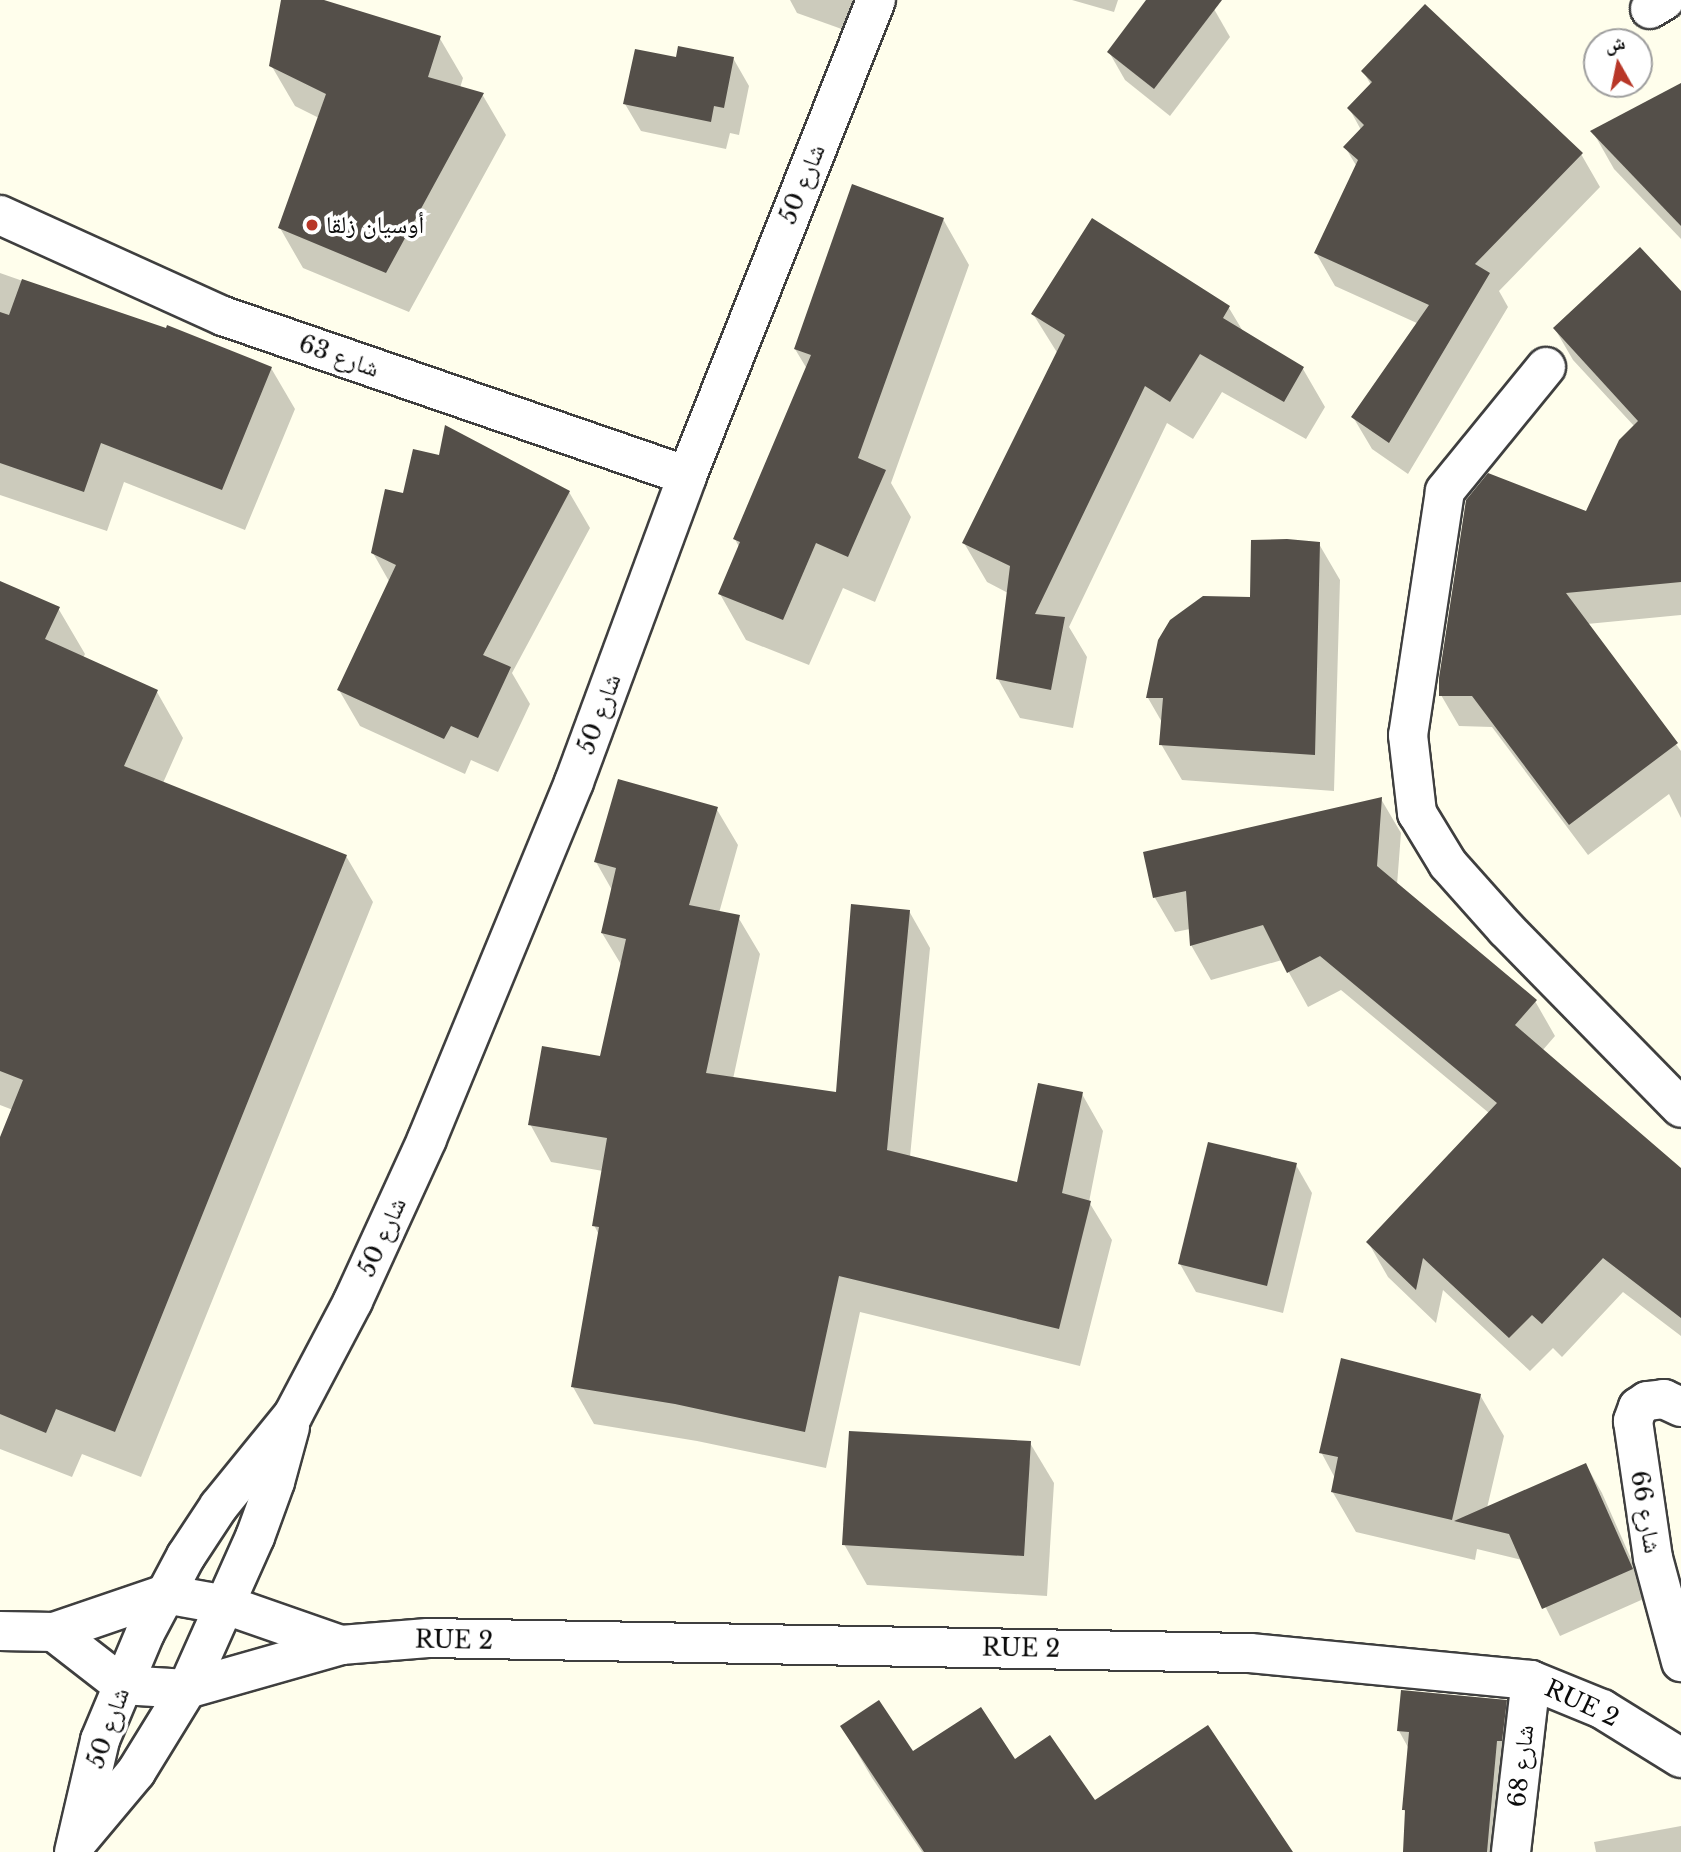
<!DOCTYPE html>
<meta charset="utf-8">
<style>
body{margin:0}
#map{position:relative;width:1681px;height:1852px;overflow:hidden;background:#fffeec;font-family:"Libre Baskerville","Noto Naskh Arabic",serif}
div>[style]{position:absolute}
.shadow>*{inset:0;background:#0003}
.building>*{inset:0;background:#544f49}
.roads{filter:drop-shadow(2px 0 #3f3f3f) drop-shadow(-2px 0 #3f3f3f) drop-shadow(0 2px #3f3f3f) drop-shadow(0 -2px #3f3f3f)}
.minor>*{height:38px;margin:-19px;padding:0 19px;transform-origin:19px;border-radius:19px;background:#fff}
.dots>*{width:19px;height:19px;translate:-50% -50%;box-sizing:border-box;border:4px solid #fff;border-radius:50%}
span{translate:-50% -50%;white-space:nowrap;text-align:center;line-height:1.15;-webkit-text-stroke:7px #fff;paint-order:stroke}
.street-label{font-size:24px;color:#0c0c0c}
.poi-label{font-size:24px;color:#0c0c0c}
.left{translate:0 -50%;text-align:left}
.north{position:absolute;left:1583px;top:28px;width:70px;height:70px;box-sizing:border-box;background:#fff;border:2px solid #9e9e9e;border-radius:50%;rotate:351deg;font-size:19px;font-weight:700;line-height:28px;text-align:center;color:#0c0c0c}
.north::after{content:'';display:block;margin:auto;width:24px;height:32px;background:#b83728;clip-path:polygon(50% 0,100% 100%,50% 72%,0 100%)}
</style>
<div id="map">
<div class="shadow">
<div style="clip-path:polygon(283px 0,318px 0,439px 37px,463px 78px,460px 88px,482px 94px,506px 135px,409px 312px,303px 268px,280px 228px,319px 118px,295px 106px,271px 65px)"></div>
<div style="clip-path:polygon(790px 0,863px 0,850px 32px,797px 13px)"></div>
<div style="clip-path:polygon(1072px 0,1118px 0,1114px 12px)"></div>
<div style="clip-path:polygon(1148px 0,1202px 0,1214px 9px,1230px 37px,1170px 116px,1125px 80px,1109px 52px)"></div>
<div style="clip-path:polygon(733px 58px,749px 86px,739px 135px,730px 133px,726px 149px,641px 131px,625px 104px,677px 59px)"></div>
<div style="clip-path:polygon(1363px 71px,1581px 154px,1600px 187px,1499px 291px,1508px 307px,1408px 474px,1372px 449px,1353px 417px,1419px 324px,1335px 286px,1316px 253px,1357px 167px,1345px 147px,1361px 130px,1349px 108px,1371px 85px)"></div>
<div style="clip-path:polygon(1681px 85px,1681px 239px,1614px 169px,1593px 132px)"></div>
<div style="clip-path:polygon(943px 219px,969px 265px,891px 483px,911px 517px,875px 602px,843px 588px,809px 665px,746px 640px,720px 594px,739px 547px,735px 539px,807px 369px,795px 349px)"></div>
<div style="clip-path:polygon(1092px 220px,1229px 308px,1244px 333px,1303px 369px,1325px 407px,1306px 439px,1222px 392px,1193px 439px,1167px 423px,1069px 627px,1087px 657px,1073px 728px,1020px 718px,998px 679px,1008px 593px,987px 582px,964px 543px,1058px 354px,1033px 314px)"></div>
<div style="clip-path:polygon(0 273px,271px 368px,295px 409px,245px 530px,124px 482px,107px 531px,0 495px)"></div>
<div style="clip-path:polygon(1681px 294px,1681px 615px,1587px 624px,1681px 751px,1681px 818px,1669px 794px,1588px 855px,1492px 727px,1459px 726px,1441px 695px,1587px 514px,1635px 427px,1573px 360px,1555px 329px)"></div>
<div style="clip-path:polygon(569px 492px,590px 528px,512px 673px,530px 704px,498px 772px,471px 760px,465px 774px,360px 726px,339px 690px,390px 583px,373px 553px,404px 495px)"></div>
<div style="clip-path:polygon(1319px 544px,1340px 580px,1334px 791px,1182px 780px,1161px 744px,1163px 724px,1148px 698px,1251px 599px)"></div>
<div style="clip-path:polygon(0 595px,58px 608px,85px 654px,83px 658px,157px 692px,183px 738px,163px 783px,346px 856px,373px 902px,141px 1477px,82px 1454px,72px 1477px,0 1449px,0 1141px,13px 1110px,0 1105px)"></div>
<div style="clip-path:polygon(1381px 799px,1401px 833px,1397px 885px,1535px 1001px,1555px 1036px,1542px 1051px,1681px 1170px,1681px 1336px,1623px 1292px,1562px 1357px,1553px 1348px,1530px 1371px,1443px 1290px,1436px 1323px,1388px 1277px,1368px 1242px,1489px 1113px,1341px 990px,1308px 1007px,1282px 960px,1211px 980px,1191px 945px,1190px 929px,1175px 932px,1155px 898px,1145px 854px)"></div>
<div style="clip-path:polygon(716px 808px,738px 845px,719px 913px,738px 917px,760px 954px,733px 1079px,837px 1094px,909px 911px,930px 948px,910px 1157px,1018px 1184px,1082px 1094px,1103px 1131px,1089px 1202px,1112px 1240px,1080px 1366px,860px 1312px,826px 1468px,697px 1441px,594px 1424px,573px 1387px,599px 1235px,594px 1225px,603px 1171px,551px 1162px,530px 1124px,602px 1058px,622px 966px,602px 933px,612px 890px,596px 862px)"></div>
<div style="clip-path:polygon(1296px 1165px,1312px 1193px,1283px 1313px,1196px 1292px,1180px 1264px)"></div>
<div style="clip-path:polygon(1480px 1395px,1504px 1436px,1487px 1508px,1586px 1465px,1602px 1493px,1648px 1597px,1560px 1636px,1522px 1560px,1477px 1549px,1475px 1560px,1356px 1532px,1332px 1491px,1335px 1478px,1321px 1452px)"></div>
<div style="clip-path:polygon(1030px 1443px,1054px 1483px,1047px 1596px,867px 1585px,844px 1544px)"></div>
<div style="clip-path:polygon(1506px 1701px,1522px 1729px,1506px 1852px,1404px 1852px,1407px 1814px,1404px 1810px,1409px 1749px,1399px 1731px)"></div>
<div style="clip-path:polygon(842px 1727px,913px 1754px,1015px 1761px,1094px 1803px,1291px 1852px,922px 1852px,872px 1778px)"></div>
<div style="clip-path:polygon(1681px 1826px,1681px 1852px,1596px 1852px,1594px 1842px)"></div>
</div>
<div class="building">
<div style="clip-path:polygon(281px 0,324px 0,441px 36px,428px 77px,484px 93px,386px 273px,278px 228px,326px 94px,269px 66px)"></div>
<div style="clip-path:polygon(1146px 0,1222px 0,1154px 89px,1107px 52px)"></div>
<div style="clip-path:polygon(1425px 4px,1583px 153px,1475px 264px,1490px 273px,1389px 443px,1351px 417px,1429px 305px,1314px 253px,1358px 160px,1343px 147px,1364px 125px,1347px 108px,1372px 82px,1361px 71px)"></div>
<div style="clip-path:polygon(678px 46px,734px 57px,724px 108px,714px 106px,711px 122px,623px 104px,635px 49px,676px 57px)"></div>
<div style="clip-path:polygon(1681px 83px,1681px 226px,1590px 131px)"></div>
<div style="clip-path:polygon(852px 184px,944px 218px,858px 458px,886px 470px,848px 557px,816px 543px,783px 620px,718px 594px,740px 542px,733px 539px,811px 355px,794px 349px)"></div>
<div style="clip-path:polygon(1092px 218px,1230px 306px,1223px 318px,1304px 367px,1284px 402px,1200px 354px,1170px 402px,1145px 386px,1035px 614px,1065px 617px,1051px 690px,996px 679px,1010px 566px,962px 543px,1065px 335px,1031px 314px)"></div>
<div style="clip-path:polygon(1640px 247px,1681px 291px,1681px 582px,1566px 593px,1678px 743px,1569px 825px,1472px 696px,1439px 696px,1439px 678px,1466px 500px,1488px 473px,1586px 511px,1619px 440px,1638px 421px,1553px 328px)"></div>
<div style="clip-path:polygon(22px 279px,166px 328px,167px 325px,272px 367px,222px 490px,101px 443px,84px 492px,0 463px,0 312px,9px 315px)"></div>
<div style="clip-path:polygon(445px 425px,570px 491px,483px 655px,511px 667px,478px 738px,451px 726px,444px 739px,337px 690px,396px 565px,371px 553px,385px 489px,403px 493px,413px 449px,439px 455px)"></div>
<div style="clip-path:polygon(1287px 539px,1320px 542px,1315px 755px,1159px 745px,1163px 698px,1146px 698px,1158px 640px,1170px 620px,1203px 596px,1250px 597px,1251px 540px)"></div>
<div style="clip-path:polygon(0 581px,60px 607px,45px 639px,158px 690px,124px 766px,347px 855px,115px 1432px,56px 1409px,46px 1433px,0 1414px,0 1137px,23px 1080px,0 1071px)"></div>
<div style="clip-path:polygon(618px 779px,718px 807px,689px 905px,740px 915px,706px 1073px,836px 1092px,851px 904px,910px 910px,887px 1150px,1017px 1182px,1038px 1083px,1083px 1092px,1062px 1193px,1091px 1201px,1059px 1329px,839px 1276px,805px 1432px,675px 1404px,571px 1387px,599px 1227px,592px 1226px,607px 1138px,528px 1125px,542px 1046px,600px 1056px,626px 939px,601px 933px,616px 868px,594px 862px)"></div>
<div style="clip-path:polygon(1382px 797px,1377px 866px,1537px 1000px,1515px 1025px,1681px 1168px,1681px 1318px,1603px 1258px,1542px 1324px,1532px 1315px,1509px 1338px,1423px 1258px,1416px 1290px,1366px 1242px,1497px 1103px,1320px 956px,1287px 973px,1263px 925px,1190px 946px,1186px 891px,1153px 898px,1143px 852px)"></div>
<div style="clip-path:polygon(1208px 1142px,1297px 1163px,1267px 1286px,1178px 1264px)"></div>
<div style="clip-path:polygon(1341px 1358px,1481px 1394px,1452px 1520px,1331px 1492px,1338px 1457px,1319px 1453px)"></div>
<div style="clip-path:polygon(849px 1431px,1031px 1441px,1024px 1556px,842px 1545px)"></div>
<div style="clip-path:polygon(1586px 1463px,1633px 1569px,1542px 1609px,1509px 1534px,1454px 1521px)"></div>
<div style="clip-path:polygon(1401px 1690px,1507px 1700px,1502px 1741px,1497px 1741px,1487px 1852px,1403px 1852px,1405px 1810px,1402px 1810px,1409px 1732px,1397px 1731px)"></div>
<div style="clip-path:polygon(879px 1700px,913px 1751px,981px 1707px,1015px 1759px,1050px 1735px,1095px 1800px,1208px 1725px,1293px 1852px,924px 1852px,840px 1726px)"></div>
</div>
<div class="roads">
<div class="minor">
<div style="left:1650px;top:9px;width:17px;rotate:-31deg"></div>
<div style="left:0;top:215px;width:245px;rotate:24.4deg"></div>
<div style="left:223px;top:316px;width:491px;rotate:19deg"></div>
<div style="left:1546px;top:367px;width:160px;rotate:129.2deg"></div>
<div style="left:1445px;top:491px;width:247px;rotate:98.6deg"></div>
<div style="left:1408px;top:735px;width:79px;rotate:83.4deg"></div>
<div style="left:1417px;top:813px;width:60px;rotate:58.7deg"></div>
<div style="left:1448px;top:864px;width:87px;rotate:48.3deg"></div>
<div style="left:1506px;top:929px;width:250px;rotate:45.6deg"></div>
<div style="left:1681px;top:1407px;width:19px;rotate:-155deg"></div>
<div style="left:1664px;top:1399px;width:17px;rotate:173deg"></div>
<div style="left:1647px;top:1401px;width:11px;rotate:146deg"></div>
<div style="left:1638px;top:1407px;width:15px;rotate:110deg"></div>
<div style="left:1633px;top:1421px;width:138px;rotate:81.7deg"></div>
<div style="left:1653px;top:1558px;width:108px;rotate:74.9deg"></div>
<div style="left:0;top:1631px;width:54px;rotate:1.1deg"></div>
<div style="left:54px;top:1632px;width:117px;rotate:-18.9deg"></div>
<div style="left:165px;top:1594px;width:62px;rotate:10.2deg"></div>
<div style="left:226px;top:1605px;width:122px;rotate:19.2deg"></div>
<div style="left:54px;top:1632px;width:86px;rotate:37.9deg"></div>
<div style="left:122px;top:1685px;width:65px;rotate:3.5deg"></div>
<div style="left:187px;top:1689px;width:160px;rotate:-15.9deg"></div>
<div style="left:341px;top:1645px;width:87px;rotate:-4.6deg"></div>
<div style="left:428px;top:1638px;width:822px;rotate:1.05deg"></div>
<div style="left:1250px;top:1653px;width:282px;rotate:5.5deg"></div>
<div style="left:1531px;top:1680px;width:77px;rotate:22.2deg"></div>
<div style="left:1602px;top:1709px;width:93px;rotate:31.8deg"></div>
<div style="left:79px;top:1840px;width:89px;rotate:-50deg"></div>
<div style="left:136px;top:1772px;width:97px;rotate:-58.4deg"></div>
<div style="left:187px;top:1689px;width:167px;rotate:-65.9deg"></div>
<div style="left:255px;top:1537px;width:59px;rotate:-70deg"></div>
<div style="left:275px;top:1482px;width:57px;rotate:-74.7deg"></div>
<div style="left:74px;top:1852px;width:115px;rotate:-76.9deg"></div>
<div style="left:100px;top:1740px;width:116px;rotate:-67.2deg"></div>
<div style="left:145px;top:1633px;width:87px;rotate:-62deg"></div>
<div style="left:186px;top:1556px;width:60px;rotate:-56.6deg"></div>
<div style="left:219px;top:1506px;width:117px;rotate:-50.9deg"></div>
<div style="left:293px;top:1415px;width:129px;rotate:-62.2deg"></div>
<div style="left:353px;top:1301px;width:178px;rotate:-65.4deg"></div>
<div style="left:427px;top:1139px;width:386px;rotate:-67.6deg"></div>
<div style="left:574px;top:782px;width:326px;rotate:-69.7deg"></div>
<div style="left:687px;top:476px;width:512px;rotate:-68.34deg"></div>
<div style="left:1511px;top:1852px;width:173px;rotate:-83.4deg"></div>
</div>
</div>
<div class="dots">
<div style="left:312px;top:225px;background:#b83728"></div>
</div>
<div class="street-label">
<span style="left:802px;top:184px;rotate:-68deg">شارع 50</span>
<span style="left:339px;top:356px;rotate:19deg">شارع 63</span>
<span style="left:599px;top:714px;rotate:-70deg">شارع 50</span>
<span style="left:382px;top:1237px;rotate:-66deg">شارع 50</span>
<span style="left:1646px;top:1512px;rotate:80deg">شارع 66</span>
<span style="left:454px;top:1640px;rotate:1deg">RUE 2</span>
<span style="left:1021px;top:1648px;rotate:1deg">RUE 2</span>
<span style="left:1582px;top:1703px;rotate:25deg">RUE 2</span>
<span style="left:108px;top:1728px;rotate:-71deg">شارع 50</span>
<span style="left:1521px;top:1766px;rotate:-84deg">شارع 68</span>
</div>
<div class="poi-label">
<span class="left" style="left:326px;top:225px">أوسيان زلقا</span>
</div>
<div class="north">ش</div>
</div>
